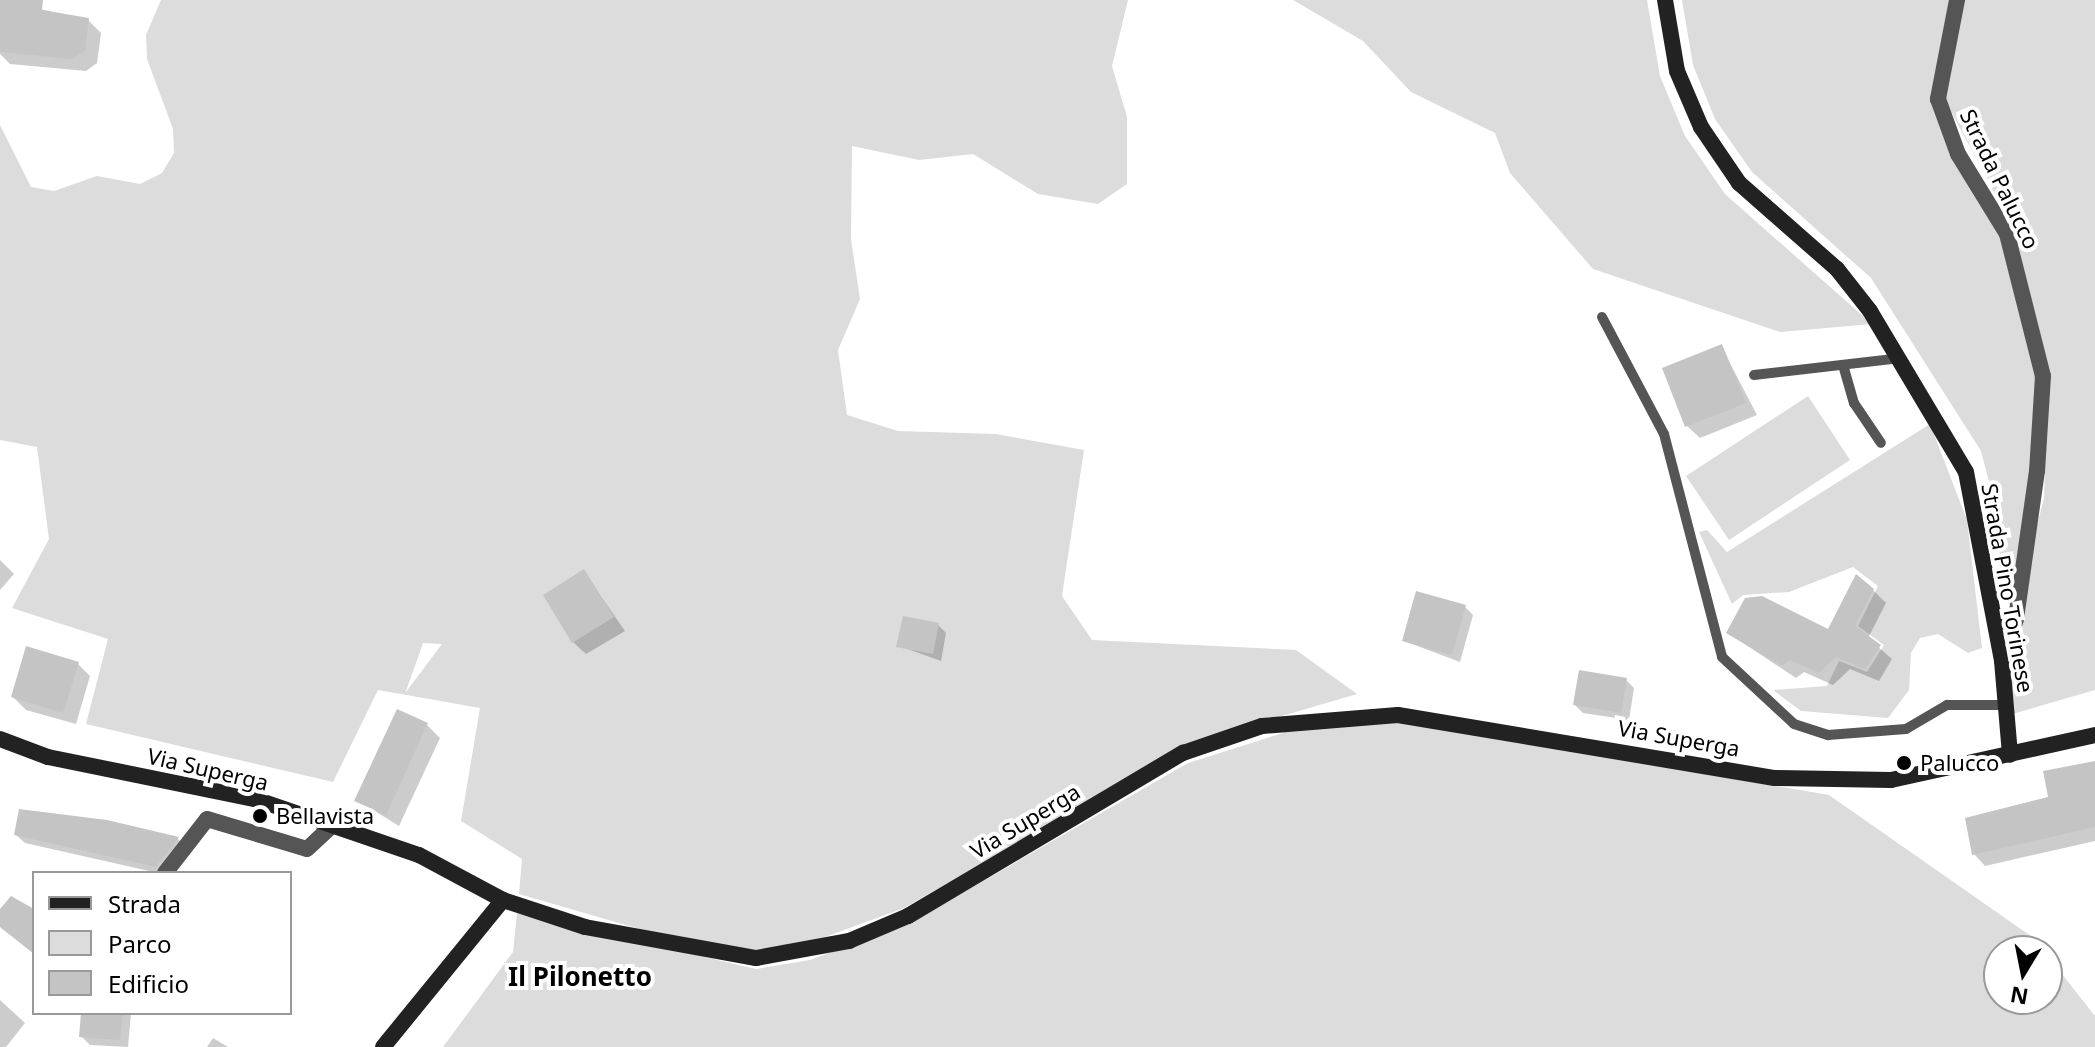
<!DOCTYPE html>
<style>
body{margin:0}
#map{position:relative;width:2095px;height:1047px;overflow:hidden;background:#fff;font-family:"Noto Sans",sans-serif}
div>[style]{position:absolute}
.green>*{inset:0;background:#dcdcdc}
.shadow>*{inset:0;background:#0003}
.building>*{inset:0;background:#c4c4c4}
.lane>*{height:10px;margin:-5px;padding:0 5px;transform-origin:5px;border-radius:5px;background:#555}
.street>*{height:16px;margin:-8px;padding:0 8px;transform-origin:8px;border-radius:8px;background:#555}
.secondary>*{height:16px;margin:-8px;padding:0 8px;transform-origin:8px;border-radius:8px;background:#222}
.dots>*{width:22px;height:22px;translate:-50% -50%;box-sizing:border-box;border:4px solid #fff;border-radius:50%}
span{translate:-50% -50%;white-space:nowrap;text-align:center;line-height:1.15;-webkit-text-stroke:8px #fff;paint-order:stroke}
.street-label{font-size:22px;color:#000}
.poi-label{font-size:22px;color:#000}
.left{translate:0 -50%;text-align:left}
.quarter-label{font-size:26px;color:#000;font-weight:700}
.legend{position:absolute;left:32px;top:871px;width:260px;height:144px;box-sizing:border-box;background:#fff;border:2px solid #999;margin:0;padding:10px 14px;list-style:none;font-size:24px;color:#000}
.legend li{display:flex;align-items:center;gap:16px;height:40px}
.legend b{width:40px;border:2px solid #999}
.north{position:absolute;left:1983px;top:935px;width:80px;height:80px;box-sizing:border-box;background:#fff;border:2px solid #999;border-radius:50%;rotate:190deg;font-size:22px;font-weight:700;line-height:32px;text-align:center;color:#000}
.north::after{content:'';display:block;margin:auto;width:28px;height:36px;background:#000;clip-path:polygon(50% 0,100% 100%,50% 72%,0 100%)}
</style>
<div id="map">
<div class="green">
<div style="clip-path:polygon(evenodd,161px 0,1128px 0,1112px 66px,1127px 117px,1127px 184px,1098px 204px,1038px 194px,973px 154px,919px 160px,852px 146px,851px 239px,860px 299px,838px 350px,847px 415px,898px 431px,996px 434px,1084px 450px,1062px 596px,1092px 640px,1296px 650px,1357px 694px,1196px 741px,904px 908px,814px 941px,756px 952px,674px 939px,519px 894px,522px 859px,461px 821px,480px 708px,378px 690px,333px 782px,86px 724px,108px 639px,12px 608px,49px 539px,37px 447px,0 440px,0 125px,31px 187px,54px 191px,97px 176px,140px 184px,162px 173px,174px 153px,173px 129px,147px 59px,146px 35px,161px 0,423px 643px,442px 644px,406px 692px,406px 691px,423px 643px)"></div>
<div style="clip-path:polygon(1293px 0,1647px 0,1660px 76px,1685px 136px,1725px 194px,1872px 324px,1780px 332px,1593px 269px,1510px 173px,1495px 133px,1411px 92px,1363px 41px)"></div>
<div style="clip-path:polygon(1682px 0,2095px 0,2095px 690px,2009px 715px,2014px 616px,2044px 498px,2048px 375px,2016px 234px,1944px 98px,1935px 100px,2007px 239px,2039px 377px,2031px 543px,2014px 590px,2003px 591px,1996px 509px,1981px 451px,1871px 278px,1752px 172px,1715px 119px,1693px 65px)"></div>
<div style="clip-path:polygon(1808px 396px,1850px 460px,1729px 540px,1686px 476px)"></div>
<div style="clip-path:polygon(1930px 424px,1967px 520px,1982px 648px,1968px 653px,1938px 634px,1920px 638px,1911px 653px,1909px 690px,1888px 718px,1801px 711px,1773px 690px,1827px 686px,1839px 661px,1867px 672px,1884px 645px,1858px 626px,1878px 586px,1853px 567px,1789px 592px,1743px 595px,1732px 604px,1699px 532px,1707px 530px,1727px 552px)"></div>
<div style="clip-path:polygon(1346px 713px,1829px 795px,2035px 939px,2044px 951px,1999px 951px,1999px 999px,2047px 999px,2047px 955px,2095px 1016px,2095px 1047px,443px 1047px,513px 952px,517px 913px,756px 969px,810px 960px,912px 922px,1188px 763px)"></div>
</div>
<div class="shadow">
<div style="clip-path:polygon(0 0,88px 20px,101px 33px,97px 63px,86px 71px,10px 64px,0 54px)"></div>
<div style="clip-path:polygon(1721px 346px,1757px 415px,1700px 438px,1687px 426px)"></div>
<div style="clip-path:polygon(0 560px,14px 574px,0 590px)"></div>
<div style="clip-path:polygon(584px 572px,625px 631px,586px 654px,573px 642px)"></div>
<div style="clip-path:polygon(1873px 590px,1886px 603px,1868px 638px,1892px 659px,1879px 681px,1850px 669px,1833px 685px,1804px 672px,1796px 678px,1728px 633px,1829px 631px)"></div>
<div style="clip-path:polygon(1465px 607px,1473px 615px,1460px 662px,1404px 641px)"></div>
<div style="clip-path:polygon(938px 625px,946px 633px,941px 661px,899px 646px)"></div>
<div style="clip-path:polygon(77px 663px,90px 676px,76px 724px,26px 710px,13px 697px)"></div>
<div style="clip-path:polygon(1626px 680px,1634px 688px,1629px 720px,1583px 713px,1575px 705px)"></div>
<div style="clip-path:polygon(427px 725px,440px 738px,399px 826px,357px 800px)"></div>
<div style="clip-path:polygon(2095px 763px,2095px 841px,1985px 866px,1974px 854px)"></div>
<div style="clip-path:polygon(21px 811px,178px 839px,186px 847px,158px 873px,25px 843px,16px 835px)"></div>
<div style="clip-path:polygon(0 1000px,25px 1023px,6px 1047px,0 1047px)"></div>
<div style="clip-path:polygon(83px 1013px,131px 1013px,128px 1047px,90px 1045px,81px 1036px)"></div>
<div style="clip-path:polygon(213px 1038px,228px 1047px,207px 1047px)"></div>
</div>
<div class="building">
<div style="clip-path:polygon(0 0,43px 0,42px 10px,89px 18px,85px 51px,72px 59px,0 52px)"></div>
<div style="clip-path:polygon(1722px 344px,1746px 403px,1685px 427px,1662px 368px)"></div>
<div style="clip-path:polygon(584px 569px,614px 617px,572px 643px,543px 595px)"></div>
<div style="clip-path:polygon(1856px 574px,1874px 589px,1855px 626px,1881px 645px,1865px 669px,1836px 657px,1819px 673px,1790px 660px,1782px 666px,1726px 633px,1745px 598px,1762px 596px,1828px 629px)"></div>
<div style="clip-path:polygon(1416px 591px,1466px 605px,1452px 655px,1402px 641px)"></div>
<div style="clip-path:polygon(903px 616px,939px 623px,933px 654px,896px 647px)"></div>
<div style="clip-path:polygon(26px 646px,79px 662px,63px 713px,11px 697px)"></div>
<div style="clip-path:polygon(1579px 670px,1627px 678px,1621px 713px,1573px 705px)"></div>
<div style="clip-path:polygon(397px 709px,428px 723px,386px 815px,354px 801px)"></div>
<div style="clip-path:polygon(2095px 761px,2095px 827px,1972px 855px,1965px 818px,2048px 797px,2043px 771px)"></div>
<div style="clip-path:polygon(19px 809px,107px 820px,179px 837px,156px 867px,14px 835px)"></div>
<div style="clip-path:polygon(11px 896px,34px 909px,34px 954px,0 927px,0 909px)"></div>
<div style="clip-path:polygon(81px 1013px,123px 1013px,120px 1040px,79px 1037px)"></div>
</div>
<div class="lane">
<div style="left:1602px;top:317px;width:132px;rotate:62.1deg"></div>
<div style="left:1664px;top:434px;width:230px;rotate:75.4deg"></div>
<div style="left:1722px;top:657px;width:98px;rotate:42.9deg"></div>
<div style="left:1794px;top:724px;width:36px;rotate:18deg"></div>
<div style="left:1828px;top:735px;width:78px;rotate:-4.4deg"></div>
<div style="left:1906px;top:729px;width:48px;rotate:-30.3deg"></div>
<div style="left:1947px;top:705px;width:58px"></div>
<div style="left:1843px;top:365px;width:40px;rotate:74deg"></div>
<div style="left:1854px;top:403px;width:48px;rotate:56deg"></div>
<div style="left:1754px;top:375px;width:147px;rotate:-6.6deg"></div>
</div>
<div class="street">
<div style="left:1957px;top:0;width:101px;rotate:100.9deg"></div>
<div style="left:1938px;top:99px;width:59px;rotate:70deg"></div>
<div style="left:1958px;top:154px;width:94px;rotate:58.5deg"></div>
<div style="left:2007px;top:234px;width:146px;rotate:75.8deg"></div>
<div style="left:2043px;top:376px;width:95px;rotate:93.6deg"></div>
<div style="left:2037px;top:471px;width:149px;rotate:98.1deg"></div>
<div style="left:2016px;top:619px;width:44px;rotate:108.4deg"></div>
<div style="left:165px;top:873px;width:68px;rotate:-52.1deg"></div>
<div style="left:207px;top:819px;width:104px;rotate:16.7deg"></div>
<div style="left:307px;top:849px;width:34px;rotate:-43deg"></div>
</div>
<div class="secondary">
<div style="left:1665px;top:0;width:72px;rotate:80.4deg"></div>
<div style="left:1677px;top:71px;width:61px;rotate:66.8deg"></div>
<div style="left:1701px;top:127px;width:68px;rotate:55.8deg"></div>
<div style="left:1739px;top:183px;width:130px;rotate:41.3deg"></div>
<div style="left:1837px;top:269px;width:53px;rotate:51.8deg"></div>
<div style="left:1870px;top:311px;width:187px;rotate:59.2deg"></div>
<div style="left:1966px;top:472px;width:192px;rotate:79.2deg"></div>
<div style="left:2002px;top:661px;width:94px;rotate:85.1deg"></div>
<div style="left:0;top:739px;width:51px;rotate:20.6deg"></div>
<div style="left:48px;top:757px;width:211px;rotate:11.5deg"></div>
<div style="left:255px;top:799px;width:173px;rotate:18.9deg"></div>
<div style="left:419px;top:855px;width:95px;rotate:28.2deg"></div>
<div style="left:503px;top:900px;width:86px;rotate:18.2deg"></div>
<div style="left:585px;top:927px;width:174px;rotate:10.3deg"></div>
<div style="left:756px;top:958px;width:95px;rotate:-10.4deg"></div>
<div style="left:849px;top:941px;width:64px;rotate:-23deg"></div>
<div style="left:908px;top:916px;width:320px;rotate:-30.7deg"></div>
<div style="left:1183px;top:753px;width:83px;rotate:-18.9deg"></div>
<div style="left:1262px;top:726px;width:136px;rotate:-4.6deg"></div>
<div style="left:1398px;top:715px;width:382px;rotate:9.5deg"></div>
<div style="left:1775px;top:778px;width:116px;rotate:1deg"></div>
<div style="left:1891px;top:780px;width:209px;rotate:-12.4deg"></div>
<div style="left:383px;top:1047px;width:190px;rotate:-50.8deg"></div>
</div>
<div class="dots">
<div style="left:1904px;top:763px;background:#000"></div>
<div style="left:260px;top:816px;background:#000"></div>
</div>
<div class="street-label">
<span style="left:2000px;top:179px;rotate:64deg">Strada Palucco</span>
<span style="left:2008px;top:588px;rotate:80deg">Strada Pino Torinese</span>
<span style="left:1679px;top:738px;rotate:10deg">Via Superga</span>
<span style="left:208px;top:769px;rotate:13deg">Via Superga</span>
<span style="left:1025px;top:821px;rotate:-31deg">Via Superga</span>
</div>
<div class="poi-label">
<span class="left" style="left:1920px;top:763px">Palucco</span>
<span class="left" style="left:276px;top:816px">Bellavista</span>
</div>
<div class="quarter-label">
<span style="left:580px;top:977px">Il Pilonetto</span>
</div>
<ul class="legend">
<li><b style="height:10px;background:#222"></b>Strada</li>
<li><b style="height:22px;background:#dcdcdc"></b>Parco</li>
<li><b style="height:22px;background:#c4c4c4"></b>Edificio</li>
</ul>
<div class="north">N</div>
</div>
